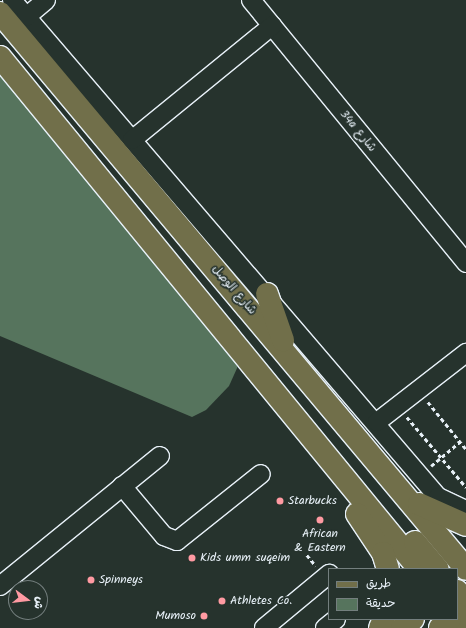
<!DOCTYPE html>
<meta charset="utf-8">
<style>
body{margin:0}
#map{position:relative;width:466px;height:628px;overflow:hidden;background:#26332d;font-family:Kalam,"Playpen Sans Arabic",sans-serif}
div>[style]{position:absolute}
.green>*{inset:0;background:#56745d}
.path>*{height:2.5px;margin-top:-1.25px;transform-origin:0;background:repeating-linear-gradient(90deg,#e8f1f8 0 4px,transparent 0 7px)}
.roads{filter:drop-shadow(1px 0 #e8f1f8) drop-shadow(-1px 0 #e8f1f8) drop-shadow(0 1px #e8f1f8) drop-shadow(0 -1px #e8f1f8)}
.minor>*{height:18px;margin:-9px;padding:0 9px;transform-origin:9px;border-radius:9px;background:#26332d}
.major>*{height:22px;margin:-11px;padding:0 11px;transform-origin:11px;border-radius:11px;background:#716f4a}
.dots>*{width:11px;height:11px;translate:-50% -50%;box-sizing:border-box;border:2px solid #26332d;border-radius:50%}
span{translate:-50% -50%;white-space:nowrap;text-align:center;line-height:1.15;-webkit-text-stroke:3.5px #26332d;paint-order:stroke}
.street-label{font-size:12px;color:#e8f1f8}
.poi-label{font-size:12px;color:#e8f1f8}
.left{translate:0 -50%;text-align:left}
.right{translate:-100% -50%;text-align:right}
.legend{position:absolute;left:328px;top:568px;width:130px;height:52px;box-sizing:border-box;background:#26332d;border:1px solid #747f7e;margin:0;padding:5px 7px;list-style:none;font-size:12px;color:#e8f1f8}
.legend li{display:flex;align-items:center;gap:8px;height:20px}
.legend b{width:20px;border:1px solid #747f7e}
.north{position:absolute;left:8px;top:580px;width:40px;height:40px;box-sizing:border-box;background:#26332d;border:1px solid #747f7e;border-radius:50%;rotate:105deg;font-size:11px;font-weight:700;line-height:16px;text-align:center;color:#e8f1f8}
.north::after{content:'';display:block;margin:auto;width:14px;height:18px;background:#ff9aa2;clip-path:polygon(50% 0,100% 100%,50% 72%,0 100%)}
</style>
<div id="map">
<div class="green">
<div style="clip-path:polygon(0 74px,238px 366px,229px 386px,206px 410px,192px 417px,0 336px)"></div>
</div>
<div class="path">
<div style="left:428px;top:402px;width:60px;rotate:51deg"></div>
<div style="left:407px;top:417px;width:92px;rotate:49.9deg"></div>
<div style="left:431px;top:466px;width:38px;rotate:-40deg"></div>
<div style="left:307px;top:555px;width:14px;rotate:51deg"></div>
</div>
<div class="roads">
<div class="minor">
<div style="left:12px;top:0;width:655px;rotate:49.4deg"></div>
<div style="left:438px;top:497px;width:31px;rotate:25deg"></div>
<div style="left:251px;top:0;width:340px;rotate:50.7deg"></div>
<div style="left:26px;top:17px;width:26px;rotate:-40deg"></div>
<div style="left:132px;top:140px;width:181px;rotate:-39.2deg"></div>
<div style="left:377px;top:422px;width:113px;rotate:-37.8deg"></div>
<div style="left:122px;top:486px;width:65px;rotate:50deg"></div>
<div style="left:164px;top:536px;width:14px;rotate:21deg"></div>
<div style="left:177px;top:541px;width:107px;rotate:-38.6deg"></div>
<div style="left:0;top:586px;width:206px;rotate:-39.1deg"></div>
<div style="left:264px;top:628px;width:85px;rotate:-39.7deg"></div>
<div style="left:325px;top:628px;width:14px;rotate:-39deg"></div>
</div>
<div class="major">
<div style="left:0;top:13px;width:725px;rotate:50.03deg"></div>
<div style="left:0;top:57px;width:662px;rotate:50.7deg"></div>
<div style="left:267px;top:294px;width:49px;rotate:70.8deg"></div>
<div style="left:419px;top:504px;width:51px;rotate:24.1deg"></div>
<div style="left:357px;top:514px;width:47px;rotate:56.3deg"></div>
<div style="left:383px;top:553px;width:17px;rotate:73deg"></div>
<div style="left:415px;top:542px;width:35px;rotate:50deg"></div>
<div style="left:457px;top:591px;width:14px;rotate:51deg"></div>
<div style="left:457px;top:614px;width:15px;rotate:53deg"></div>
<div style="left:380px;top:628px;width:10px;rotate:-66deg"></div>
<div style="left:402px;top:628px;width:14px;rotate:-39deg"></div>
<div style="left:440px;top:628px;width:13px;rotate:-42deg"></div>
</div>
</div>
<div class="dots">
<div style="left:280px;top:501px;background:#ff9aa2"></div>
<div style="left:320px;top:520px;background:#ff9aa2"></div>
<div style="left:192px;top:558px;background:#ff9aa2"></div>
<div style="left:91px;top:580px;background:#ff9aa2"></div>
<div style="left:222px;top:601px;background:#ff9aa2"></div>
<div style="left:204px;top:616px;background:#ff9aa2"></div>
</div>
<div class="street-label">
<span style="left:358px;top:131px;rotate:51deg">34a شارع</span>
<span style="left:234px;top:290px;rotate:49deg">شارع الوصل</span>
</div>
<div class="poi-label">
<span class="left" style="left:288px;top:501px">Starbucks</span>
<span style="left:320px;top:541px">African<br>&amp; Eastern</span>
<span class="left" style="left:200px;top:558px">Kids umm suqeim</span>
<span class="left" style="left:99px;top:580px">Spinneys</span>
<span class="left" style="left:230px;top:601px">Athletes Co.</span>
<span class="right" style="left:196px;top:616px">Mumoso</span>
</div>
<ul class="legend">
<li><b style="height:5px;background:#716f4a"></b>طريق</li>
<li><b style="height:11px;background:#56745d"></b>حديقة</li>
</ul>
<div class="north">ش</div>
</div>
